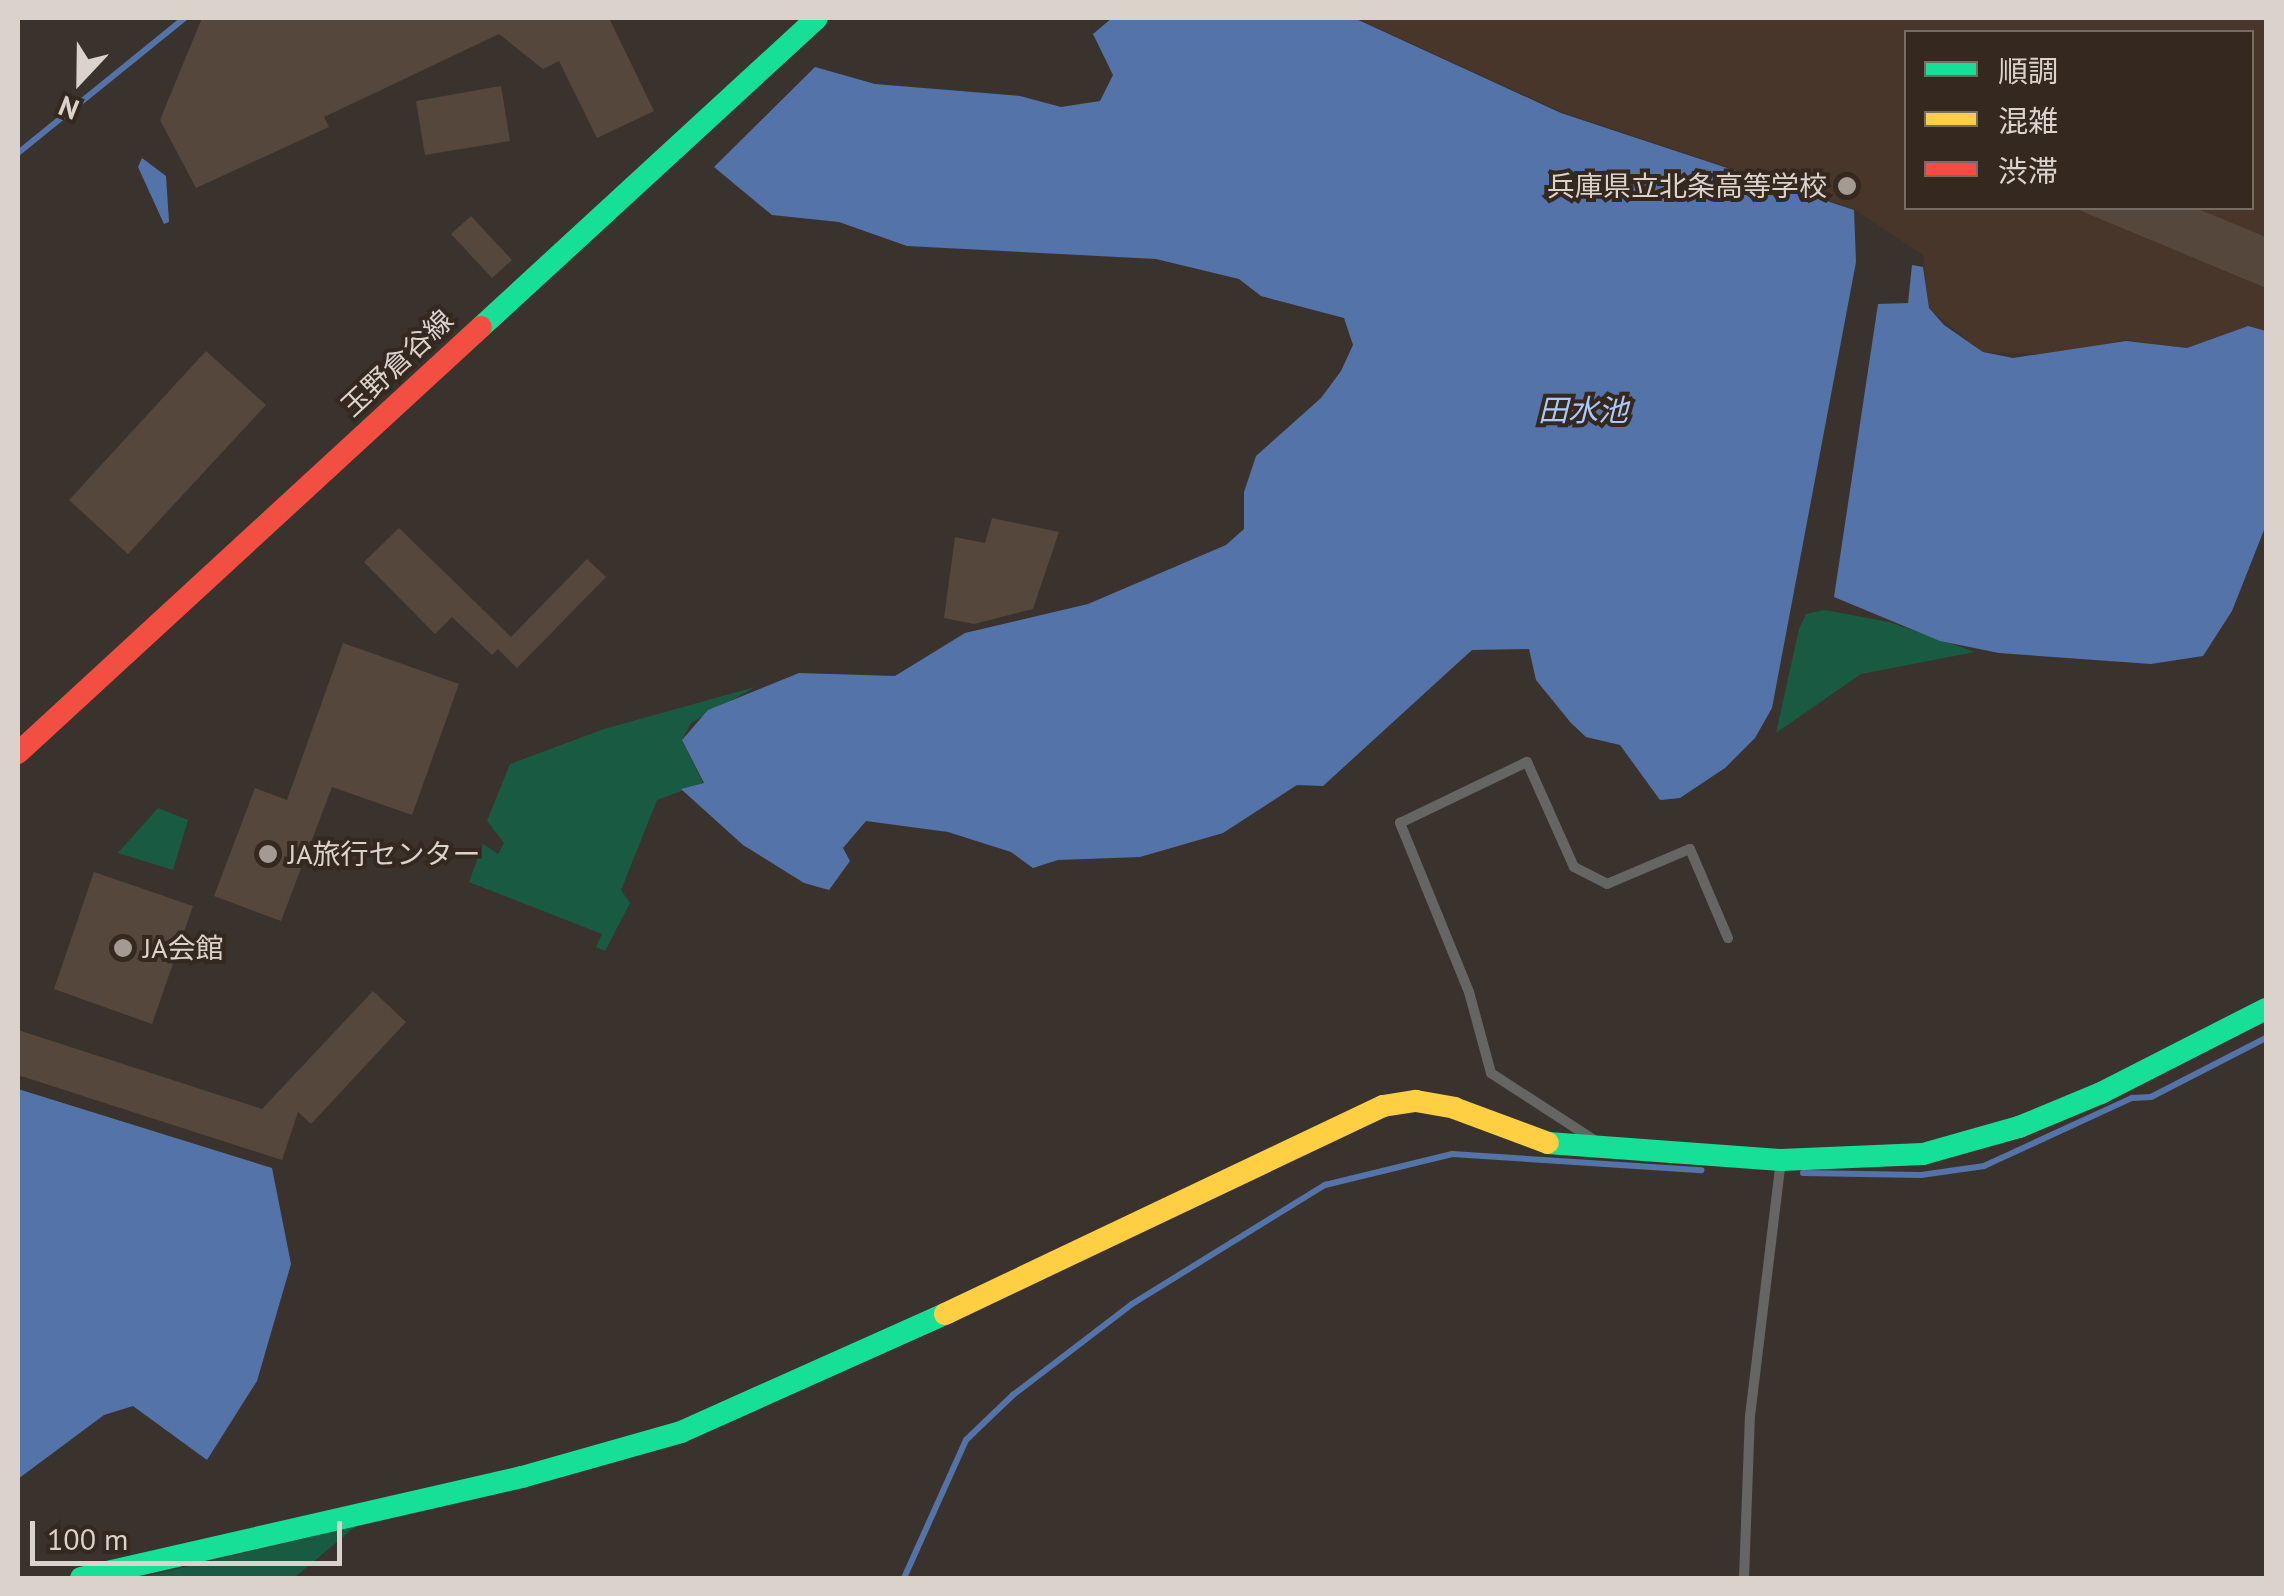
<!DOCTYPE html>
<meta charset="utf-8">
<style>
body{margin:0}
#map{position:relative;width:2284px;height:1596px;overflow:hidden;background:#3a332d;font-family:"PT Sans","Noto Sans JP",sans-serif}
div>[style]{position:absolute}
.built>*{inset:0;background:#473629}
.green>*{inset:0;background:#195b42}
.water>*{inset:0;background:#5473a8}
.stream>*{height:6px;margin:-3px;padding:0 3px;transform-origin:3px;border-radius:3px;background:#5473a8}
.building>*{inset:0;background:#55473b}
.lane>*{height:10px;margin:-5px;padding:0 5px;transform-origin:5px;border-radius:5px;background:#656663}
.fast>*{height:22px;margin:-11px;padding:0 11px;transform-origin:11px;border-radius:11px;background:#16e098}
.slow>*{height:22px;margin:-11px;padding:0 11px;transform-origin:11px;border-radius:11px;background:#ffcf43}
.jam>*{height:22px;margin:-11px;padding:0 11px;transform-origin:11px;border-radius:11px;background:#f24e42}
.dots>*{width:28px;height:28px;translate:-50% -50%;box-sizing:border-box;border:5px solid #35281f;border-radius:50%}
span{translate:-50% -50%;white-space:nowrap;text-align:center;line-height:1.15;-webkit-text-stroke:8px #35281f;paint-order:stroke}
.poi-label{font-size:28px;color:#dbd2cc}
.right{translate:-100% -50%;text-align:right}
.left{translate:0 -50%;text-align:left}
.street-label{font-size:28px;color:#dbd2cc}
.water-label{font-size:30px;color:#aac8fa;font-style:italic}
.frame{position:absolute;inset:0;border:20px solid #dbd2cc;pointer-events:none}
.legend{position:absolute;left:1904px;top:30px;width:350px;height:180px;box-sizing:border-box;background:#35281f;border:2px solid #776c64;margin:0;padding:12px 18px;list-style:none;font-size:30px;color:#dbd2cc}
.legend li{display:flex;align-items:center;gap:20px;height:50px}
.legend b{width:50px;border:2px solid #776c64}
.north{position:absolute;left:30px;top:30px;width:100px;height:100px;-webkit-text-stroke:8px #35281f;paint-order:stroke;rotate:202deg;font-size:28px;font-weight:700;line-height:40px;text-align:center;color:#dbd2cc}
.north::after{content:'';display:block;margin:auto;width:35px;height:45px;background:#dbd2cc;clip-path:polygon(50% 0,100% 100%,50% 72%,0 100%)}
.scale{position:absolute;left:30px;top:1521px;width:312px;height:45px;box-sizing:border-box;border:5px solid #dbd2cc;border-top:0;padding-left:12px;font-size:30px;line-height:35px;white-space:nowrap;color:#dbd2cc;-webkit-text-stroke:8px #35281f;paint-order:stroke}
</style>
<div id="map">
<div class="built">
<div style="clip-path:polygon(evenodd,1356px 18px,2266px 18px,2266px 331px,2247px 326px,2187px 348px,2125px 340px,2057px 355px,1983px 352px,1929px 309px,1923px 255px,1854px 209px,1562px 112px,1356px 18px,1906px 32px,2252px 32px,2252px 208px,1906px 208px,1906px 32px)"></div>
</div>
<div class="green">
<div style="clip-path:polygon(1824px 610px,1889px 622px,1975px 652px,1861px 674px,1776px 733px,1799px 629px,1806px 614px)"></div>
<div style="clip-path:polygon(755px 687px,691px 723px,682px 740px,703px 783px,657px 800px,621px 890px,630px 903px,605px 951px,596px 947px,602px 934px,469px 882px,483px 844px,498px 854px,504px 843px,487px 821px,510px 764px,604px 729px)"></div>
<div style="clip-path:polygon(158px 808px,188px 820px,173px 870px,118px 853px)"></div>
<div style="clip-path:polygon(356px 1526px,294px 1578px,139px 1578px)"></div>
</div>
<div class="water">
<div style="clip-path:polygon(1112px 18px,1354px 18px,1561px 113px,1854px 210px,1856px 262px,1772px 708px,1755px 738px,1725px 768px,1680px 798px,1660px 800px,1620px 745px,1586px 737px,1571px 723px,1536px 680px,1529px 649px,1472px 650px,1323px 786px,1297px 785px,1223px 833px,1140px 857px,1058px 860px,1033px 868px,1011px 852px,948px 832px,866px 821px,843px 848px,850px 861px,829px 890px,804px 883px,743px 845px,681px 789px,704px 783px,682px 740px,708px 710px,799px 673px,895px 676px,965px 633px,1088px 604px,1226px 545px,1244px 529px,1244px 492px,1256px 456px,1321px 398px,1341px 371px,1353px 345px,1344px 318px,1261px 296px,1239px 279px,1156px 259px,907px 246px,839px 222px,772px 215px,714px 167px,815px 67px,875px 84px,1020px 96px,1061px 107px,1100px 101px,1113px 75px,1093px 34px)"></div>
<div style="clip-path:polygon(142px 158px,166px 176px,169px 222px,164px 224px,138px 167px)"></div>
<div style="clip-path:polygon(1912px 265px,1923px 267px,1929px 308px,1944px 325px,1983px 352px,2013px 358px,2126px 341px,2187px 348px,2248px 326px,2266px 331px,2266px 525px,2232px 611px,2203px 656px,2151px 664px,1999px 653px,1940px 641px,1834px 597px,1878px 304px,1908px 303px)"></div>
<div style="clip-path:polygon(18px 1089px,272px 1168px,291px 1264px,257px 1381px,207px 1460px,133px 1406px,104px 1415px,18px 1479px)"></div>
</div>
<div class="stream">
<div style="left:18px;top:153px;width:215px;rotate:-39deg"></div>
<div style="left:1803px;top:1173px;width:118px;rotate:1deg"></div>
<div style="left:1921px;top:1175px;width:64px;rotate:-8.1deg"></div>
<div style="left:1984px;top:1166px;width:163px;rotate:-24.7deg"></div>
<div style="left:2132px;top:1098px;width:19px;rotate:-3deg"></div>
<div style="left:2151px;top:1097px;width:129px;rotate:-27.2deg"></div>
<div style="left:904px;top:1578px;width:151px;rotate:-65.8deg"></div>
<div style="left:966px;top:1440px;width:65px;rotate:-43.8deg"></div>
<div style="left:1013px;top:1395px;width:150px;rotate:-37.4deg"></div>
<div style="left:1132px;top:1304px;width:227px;rotate:-31.7deg"></div>
<div style="left:1325px;top:1185px;width:131px;rotate:-13.7deg"></div>
<div style="left:1452px;top:1154px;width:250px;rotate:3.7deg"></div>
</div>
<div class="building">
<div style="clip-path:polygon(202px 18px,609px 18px,654px 111px,597px 138px,559px 61px,543px 69px,499px 34px,324px 117px,329px 127px,196px 188px,160px 120px)"></div>
<div style="clip-path:polygon(501px 86px,510px 141px,425px 155px,416px 101px)"></div>
<div style="clip-path:polygon(2074px 208px,2196px 208px,2266px 237px,2266px 288px)"></div>
<div style="clip-path:polygon(471px 216px,512px 260px,492px 278px,451px 234px)"></div>
<div style="clip-path:polygon(206px 351px,266px 405px,128px 554px,69px 500px)"></div>
<div style="clip-path:polygon(992px 518px,1059px 532px,1033px 609px,974px 624px,944px 618px,955px 537px,985px 543px)"></div>
<div style="clip-path:polygon(399px 528px,511px 637px,587px 559px,606px 577px,517px 668px,498px 649px,492px 655px,452px 617px,435px 634px,364px 562px)"></div>
<div style="clip-path:polygon(343px 643px,459px 684px,412px 815px,332px 787px,281px 921px,214px 896px,255px 788px,287px 800px)"></div>
<div style="clip-path:polygon(94px 872px,193px 906px,152px 1024px,54px 989px)"></div>
<div style="clip-path:polygon(373px 991px,406px 1022px,311px 1124px,298px 1112px,282px 1160px,18px 1075px,18px 1030px,262px 1109px)"></div>
</div>
<div class="lane">
<div style="left:1594px;top:1140px;width:123px;rotate:-147deg"></div>
<div style="left:1491px;top:1073px;width:84px;rotate:-105.2deg"></div>
<div style="left:1469px;top:992px;width:183px;rotate:-112.2deg"></div>
<div style="left:1400px;top:823px;width:141px;rotate:-25.7deg"></div>
<div style="left:1527px;top:762px;width:115px;rotate:65.9deg"></div>
<div style="left:1574px;top:867px;width:37px;rotate:27deg"></div>
<div style="left:1607px;top:884px;width:90px;rotate:-22.9deg"></div>
<div style="left:1690px;top:849px;width:97px;rotate:66.9deg"></div>
<div style="left:1744px;top:1578px;width:162px;rotate:-87.9deg"></div>
<div style="left:1750px;top:1416px;width:257px;rotate:-83.1deg"></div>
</div>
<div class="fast">
<div style="left:481px;top:327px;width:456px;rotate:-42.6deg"></div>
<div style="left:1548px;top:1143px;width:234px;rotate:4.2deg"></div>
<div style="left:1781px;top:1160px;width:142px;rotate:-2.4deg"></div>
<div style="left:1923px;top:1154px;width:100px;rotate:-15.7deg"></div>
<div style="left:2019px;top:1127px;width:89px;rotate:-22.5deg"></div>
<div style="left:2101px;top:1093px;width:185px;rotate:-27deg"></div>
<div style="left:81px;top:1578px;width:452px;rotate:-12.9deg"></div>
<div style="left:522px;top:1477px;width:165px;rotate:-15.8deg"></div>
<div style="left:681px;top:1432px;width:289px;rotate:-24.1deg"></div>
</div>
<div class="slow">
<div style="left:945px;top:1314px;width:485px;rotate:-25.4deg"></div>
<div style="left:1383px;top:1106px;width:33px;rotate:-9deg"></div>
<div style="left:1416px;top:1101px;width:39px;rotate:10deg"></div>
<div style="left:1454px;top:1108px;width:100px;rotate:20.4deg"></div>
</div>
<div class="jam">
<div style="left:18px;top:753px;width:629px;rotate:-42.62deg"></div>
</div>
<div class="dots">
<div style="left:1847px;top:186px;background:#a39a94"></div>
<div style="left:268px;top:854px;background:#a39a94"></div>
<div style="left:123px;top:948px;background:#a39a94"></div>
</div>
<div class="poi-label">
<span class="right" style="left:1827px;top:186px">兵庫県立北条高等学校</span>
<span class="left" style="left:288px;top:854px">JA旅行センター</span>
<span class="left" style="left:143px;top:948px">JA会館</span>
</div>
<div class="street-label">
<span style="left:397px;top:363px;rotate:-43deg">玉野倉谷線</span>
</div>
<div class="water-label">
<span style="left:1583px;top:410px">田水池</span>
</div>
<div class="frame"></div>
<ul class="legend">
<li><b style="height:12px;background:#16e098"></b>順調</li>
<li><b style="height:12px;background:#ffcf43"></b>混雑</li>
<li><b style="height:12px;background:#f24e42"></b>渋滞</li>
</ul>
<div class="north">N</div>
<div class="scale">100 m</div>
</div>
